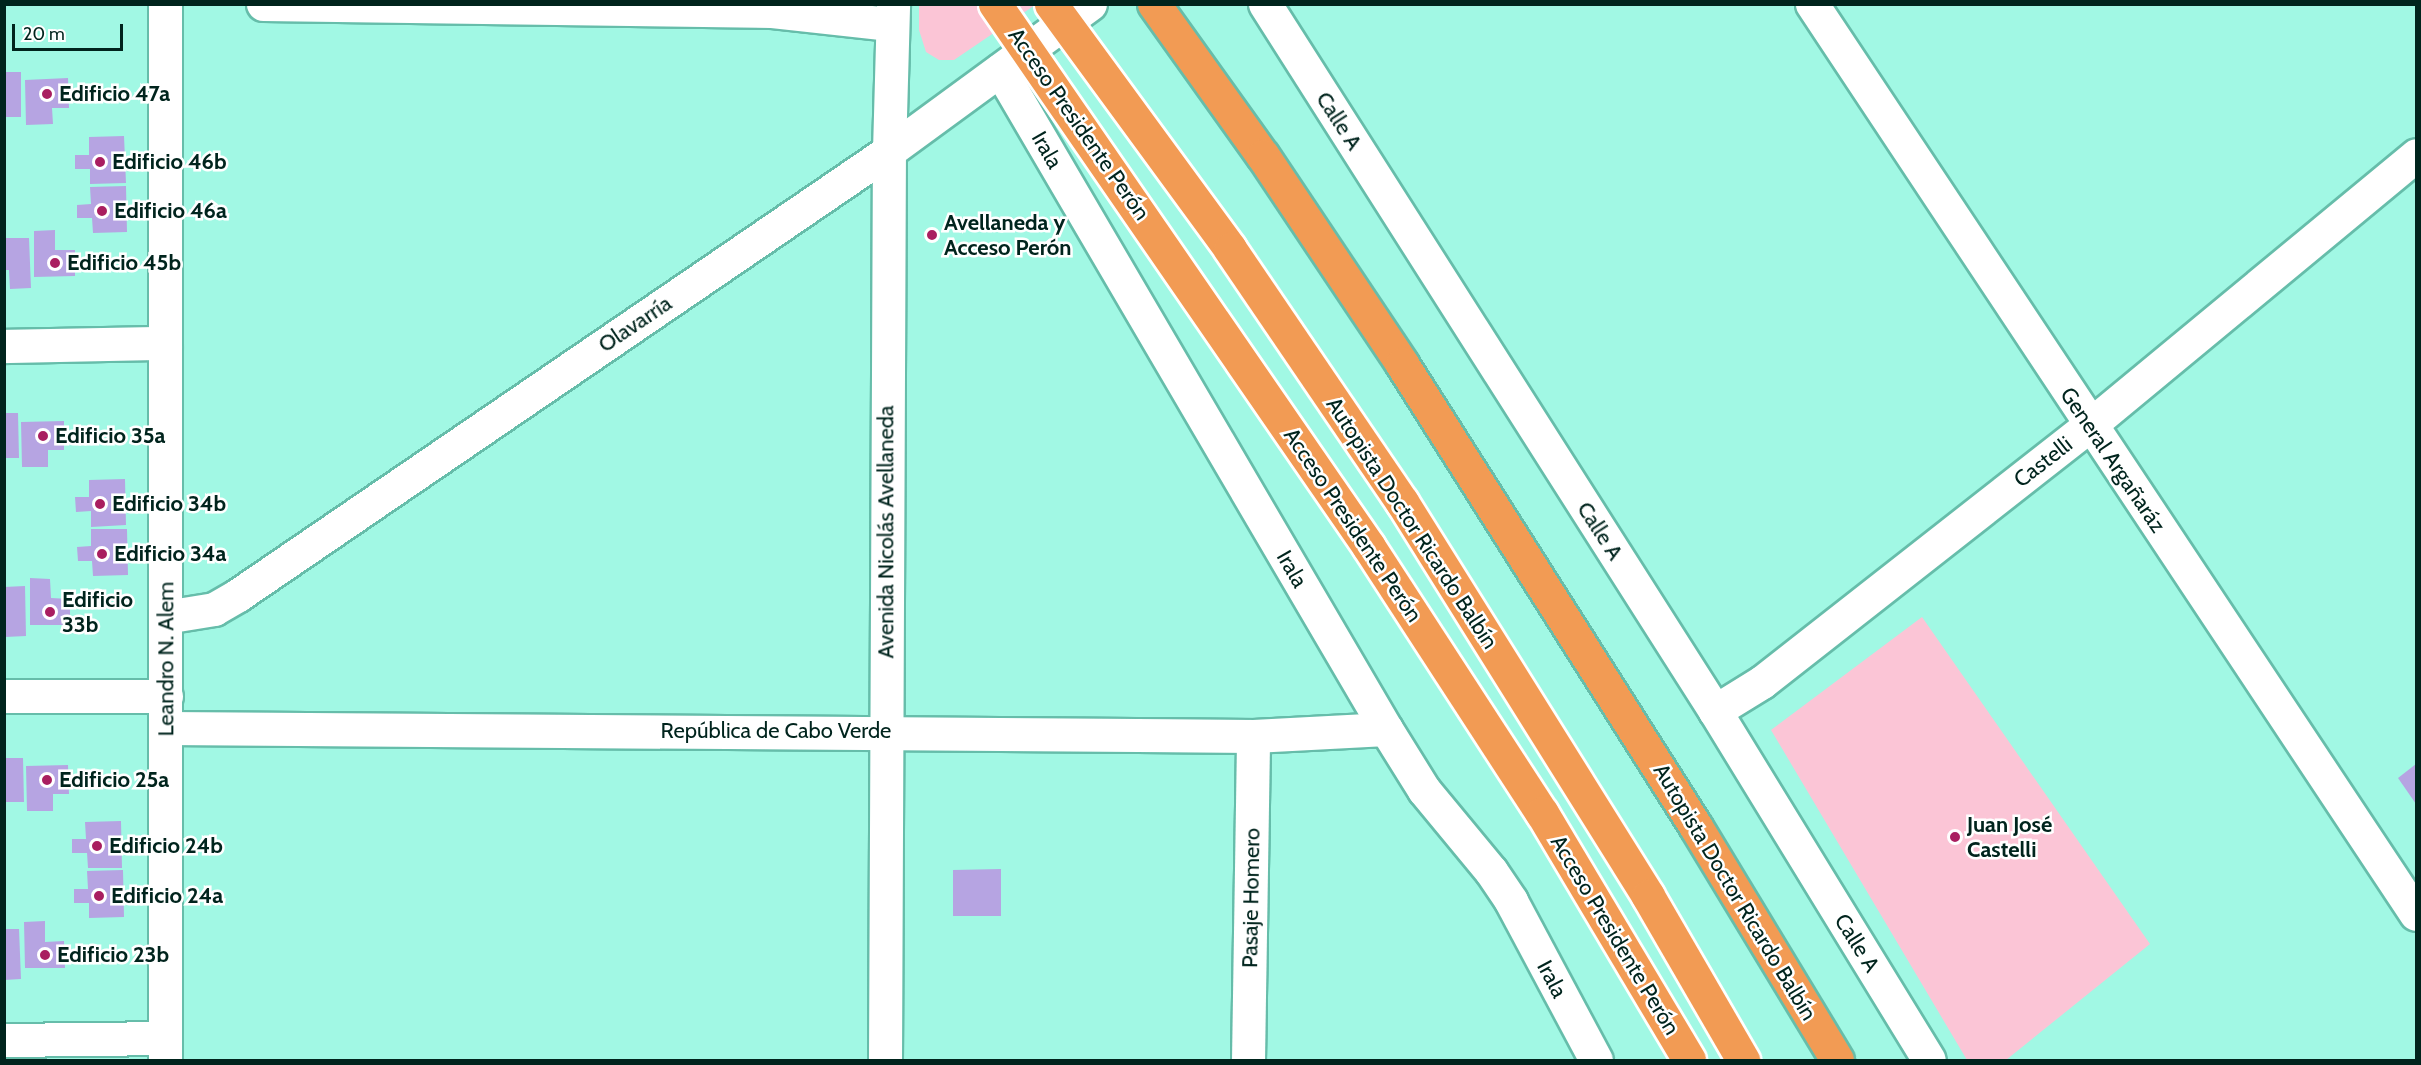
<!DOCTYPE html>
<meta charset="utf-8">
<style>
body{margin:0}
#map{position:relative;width:2421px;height:1065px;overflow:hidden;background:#a1f8e4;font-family:Cabin,sans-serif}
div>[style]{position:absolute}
.green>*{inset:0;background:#fbc5d6}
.building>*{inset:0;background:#b6a4e2}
.roads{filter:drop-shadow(2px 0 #66bdaa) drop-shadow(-2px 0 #66bdaa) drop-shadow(0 2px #66bdaa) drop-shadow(0 -2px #66bdaa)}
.minor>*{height:33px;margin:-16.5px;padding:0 16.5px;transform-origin:16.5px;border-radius:16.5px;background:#fff}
.secondary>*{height:33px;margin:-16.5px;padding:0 16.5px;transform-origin:16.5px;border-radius:16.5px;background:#fff}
.motorway>*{height:33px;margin:-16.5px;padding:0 16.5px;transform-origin:16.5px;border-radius:16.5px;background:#f29b54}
.bridges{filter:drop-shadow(2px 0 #fff) drop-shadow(-2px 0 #fff) drop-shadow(0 2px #fff) drop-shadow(0 -2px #fff)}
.motorway-bridge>*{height:33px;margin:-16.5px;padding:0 16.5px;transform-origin:16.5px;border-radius:16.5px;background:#f29b54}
.dots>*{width:16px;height:16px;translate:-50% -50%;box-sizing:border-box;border:3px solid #fff;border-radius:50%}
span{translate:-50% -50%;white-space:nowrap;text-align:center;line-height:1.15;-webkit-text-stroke:5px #fff;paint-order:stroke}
.poi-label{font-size:22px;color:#00241d;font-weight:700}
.left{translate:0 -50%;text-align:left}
.street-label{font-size:22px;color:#00241d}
.frame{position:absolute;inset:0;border:6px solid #00241d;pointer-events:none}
.scale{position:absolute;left:12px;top:24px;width:111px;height:27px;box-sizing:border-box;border:3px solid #00241d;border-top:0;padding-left:8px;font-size:18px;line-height:21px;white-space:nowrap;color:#00241d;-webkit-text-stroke:4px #fff;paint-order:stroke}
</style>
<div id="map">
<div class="green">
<div style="clip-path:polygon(919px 5px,1035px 5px,954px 60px,939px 60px,926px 52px,919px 30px)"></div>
<div style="clip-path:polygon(1922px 617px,2150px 944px,2006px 1060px,1967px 1060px,1771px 730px)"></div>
</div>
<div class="building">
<div style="clip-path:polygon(4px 72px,21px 72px,21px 117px,4px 117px)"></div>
<div style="clip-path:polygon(68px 78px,69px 108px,52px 108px,53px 124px,26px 125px,25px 80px)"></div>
<div style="clip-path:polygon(124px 136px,126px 183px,90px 184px,90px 169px,75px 169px,75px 155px,89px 155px,89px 137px)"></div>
<div style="clip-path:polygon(126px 186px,127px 232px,93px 233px,92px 218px,77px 218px,77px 205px,91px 204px,90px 187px)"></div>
<div style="clip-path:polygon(55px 230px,55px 250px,75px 250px,75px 276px,34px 277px,34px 231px)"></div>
<div style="clip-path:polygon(4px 238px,29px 238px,31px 288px,10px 289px,9px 270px,4px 270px)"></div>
<div style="clip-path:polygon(4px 413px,18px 413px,19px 458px,4px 458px)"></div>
<div style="clip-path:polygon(64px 421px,64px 450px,48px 450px,48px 467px,22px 467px,21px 422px)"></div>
<div style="clip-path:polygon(125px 479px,126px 525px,91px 527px,91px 511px,76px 512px,75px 497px,89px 497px,89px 480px)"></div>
<div style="clip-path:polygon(91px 529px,127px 529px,128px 575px,93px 576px,92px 561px,78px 561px,77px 547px,91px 546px)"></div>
<div style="clip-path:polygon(30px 578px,50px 579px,51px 598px,70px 599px,70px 625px,30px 625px)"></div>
<div style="clip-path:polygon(25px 586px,26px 636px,5px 637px,4px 587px)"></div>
<div style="clip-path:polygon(5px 758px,23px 758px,24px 802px,5px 802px)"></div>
<div style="clip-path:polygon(2416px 764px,2416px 804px,2398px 778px)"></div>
<div style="clip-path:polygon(68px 765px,69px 794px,53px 794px,53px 811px,27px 811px,26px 766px)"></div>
<div style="clip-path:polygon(121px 821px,122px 868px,88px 868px,87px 853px,72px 853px,72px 839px,86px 839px,85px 822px)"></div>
<div style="clip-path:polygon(1001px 869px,1001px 916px,953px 916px,953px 870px)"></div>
<div style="clip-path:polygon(123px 870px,124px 917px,89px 918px,89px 903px,74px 903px,74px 889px,88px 889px,87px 871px)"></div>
<div style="clip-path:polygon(45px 921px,45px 942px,64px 941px,65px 968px,25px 968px,24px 922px)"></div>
<div style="clip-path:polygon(4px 929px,19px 929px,21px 979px,4px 980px)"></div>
</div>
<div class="roads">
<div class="minor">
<div style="left:263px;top:4px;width:509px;rotate:0.79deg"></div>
<div style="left:772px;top:11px;width:119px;rotate:6.3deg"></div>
<div style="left:1265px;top:4px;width:838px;rotate:57.52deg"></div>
<div style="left:1715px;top:711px;width:409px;rotate:58.5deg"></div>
<div style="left:1812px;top:4px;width:1092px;rotate:56.43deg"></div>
<div style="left:1000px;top:70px;width:764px;rotate:59.64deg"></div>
<div style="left:1386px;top:729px;width:72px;rotate:58.1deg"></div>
<div style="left:1424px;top:790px;width:105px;rotate:50.4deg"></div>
<div style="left:1491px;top:871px;width:36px;rotate:56deg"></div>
<div style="left:1511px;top:901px;width:180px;rotate:61.9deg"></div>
<div style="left:4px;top:346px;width:161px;rotate:-1.1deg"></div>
<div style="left:165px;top:617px;width:50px;rotate:-9.3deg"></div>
<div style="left:214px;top:609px;width:28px;rotate:-30deg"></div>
<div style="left:238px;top:595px;width:788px;rotate:-34.3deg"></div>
<div style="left:889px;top:151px;width:249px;rotate:-36.2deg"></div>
<div style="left:4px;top:696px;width:162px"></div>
<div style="left:1715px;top:711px;width:55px;rotate:-31.7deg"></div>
<div style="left:1762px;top:682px;width:417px;rotate:-38.1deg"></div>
<div style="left:2090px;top:425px;width:423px;rotate:-39.6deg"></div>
<div style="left:166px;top:728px;width:1087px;rotate:0.42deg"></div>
<div style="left:1253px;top:736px;width:133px;rotate:-3deg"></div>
<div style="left:4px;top:1040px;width:161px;rotate:-0.7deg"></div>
<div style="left:165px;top:1060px;width:1056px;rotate:-90deg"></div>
<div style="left:1248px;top:1060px;width:324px;rotate:-89.1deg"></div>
</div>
<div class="secondary">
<div style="left:885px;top:1060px;width:909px;rotate:-89.75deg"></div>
<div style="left:889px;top:151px;width:147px;rotate:-88.4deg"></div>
</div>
<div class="motorway">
<div style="left:1154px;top:4px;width:187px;rotate:54.4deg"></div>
<div style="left:1263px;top:156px;width:250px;rotate:56.2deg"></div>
<div style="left:1402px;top:364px;width:548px;rotate:57.58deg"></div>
<div style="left:1696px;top:827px;width:272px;rotate:58.8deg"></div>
</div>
</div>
<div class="bridges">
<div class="motorway-bridge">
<div style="left:995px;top:4px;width:659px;rotate:55.44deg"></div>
<div style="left:1369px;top:547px;width:317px;rotate:57deg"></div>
<div style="left:1542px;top:813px;width:287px;rotate:59.2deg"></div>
<div style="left:1051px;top:4px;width:303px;rotate:53.8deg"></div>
<div style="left:1230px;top:249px;width:306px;rotate:55.8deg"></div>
<div style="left:1402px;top:502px;width:464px;rotate:58deg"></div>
<div style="left:1648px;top:896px;width:190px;rotate:59.9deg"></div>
</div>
</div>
<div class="dots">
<div style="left:47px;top:94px;background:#a91e60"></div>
<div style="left:100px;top:162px;background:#a91e60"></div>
<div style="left:102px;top:211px;background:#a91e60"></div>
<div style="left:932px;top:235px;background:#a91e60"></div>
<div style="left:55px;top:263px;background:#a91e60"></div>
<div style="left:43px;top:436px;background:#a91e60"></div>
<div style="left:100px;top:504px;background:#a91e60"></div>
<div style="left:102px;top:554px;background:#a91e60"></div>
<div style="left:50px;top:612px;background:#a91e60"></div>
<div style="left:47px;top:780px;background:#a91e60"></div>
<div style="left:1955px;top:837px;background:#a91e60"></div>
<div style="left:97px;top:846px;background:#a91e60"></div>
<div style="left:99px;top:896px;background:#a91e60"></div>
<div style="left:45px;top:955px;background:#a91e60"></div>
</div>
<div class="poi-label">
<span class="left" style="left:59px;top:94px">Edificio 47a</span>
<span class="left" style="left:112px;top:162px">Edificio 46b</span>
<span class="left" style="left:114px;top:211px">Edificio 46a</span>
<span class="left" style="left:944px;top:235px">Avellaneda y<br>Acceso Perón</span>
<span class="left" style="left:67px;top:263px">Edificio 45b</span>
<span class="left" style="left:55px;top:436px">Edificio 35a</span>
<span class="left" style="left:112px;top:504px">Edificio 34b</span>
<span class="left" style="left:114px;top:554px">Edificio 34a</span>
<span class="left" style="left:62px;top:612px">Edificio<br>33b</span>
<span class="left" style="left:59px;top:780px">Edificio 25a</span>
<span class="left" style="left:1967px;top:837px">Juan José<br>Castelli</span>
<span class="left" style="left:109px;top:846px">Edificio 24b</span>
<span class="left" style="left:111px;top:896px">Edificio 24a</span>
<span class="left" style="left:57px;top:955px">Edificio 23b</span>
</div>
<div class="street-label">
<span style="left:1339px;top:121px;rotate:57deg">Calle A</span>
<span style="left:1079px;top:124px;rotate:55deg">Acceso Presidente Perón</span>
<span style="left:1047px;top:150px;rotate:60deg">Irala</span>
<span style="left:635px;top:324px;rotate:-34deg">Olavarría</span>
<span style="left:2113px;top:460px;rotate:56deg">General Argañaráz</span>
<span style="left:2043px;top:462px;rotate:-38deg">Castelli</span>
<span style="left:1412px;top:523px;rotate:57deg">Autopista Doctor Ricardo Balbín</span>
<span style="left:1353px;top:525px;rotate:56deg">Acceso Presidente Perón</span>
<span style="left:1600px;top:531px;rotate:57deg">Calle A</span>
<span style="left:886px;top:532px;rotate:-90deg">Avenida Nicolás Avellaneda</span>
<span style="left:1292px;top:569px;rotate:60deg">Irala</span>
<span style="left:166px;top:659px;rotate:-90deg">Leandro N. Alem</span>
<span style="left:776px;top:731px">República de Cabo Verde</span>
<span style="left:1735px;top:892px;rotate:59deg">Autopista Doctor Ricardo Balbín</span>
<span style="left:1251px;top:898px;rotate:-89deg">Pasaje Homero</span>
<span style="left:1615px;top:935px;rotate:59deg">Acceso Presidente Perón</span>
<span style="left:1857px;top:943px;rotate:58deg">Calle A</span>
<span style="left:1552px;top:979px;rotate:62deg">Irala</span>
</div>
<div class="frame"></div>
<div class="scale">20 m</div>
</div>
